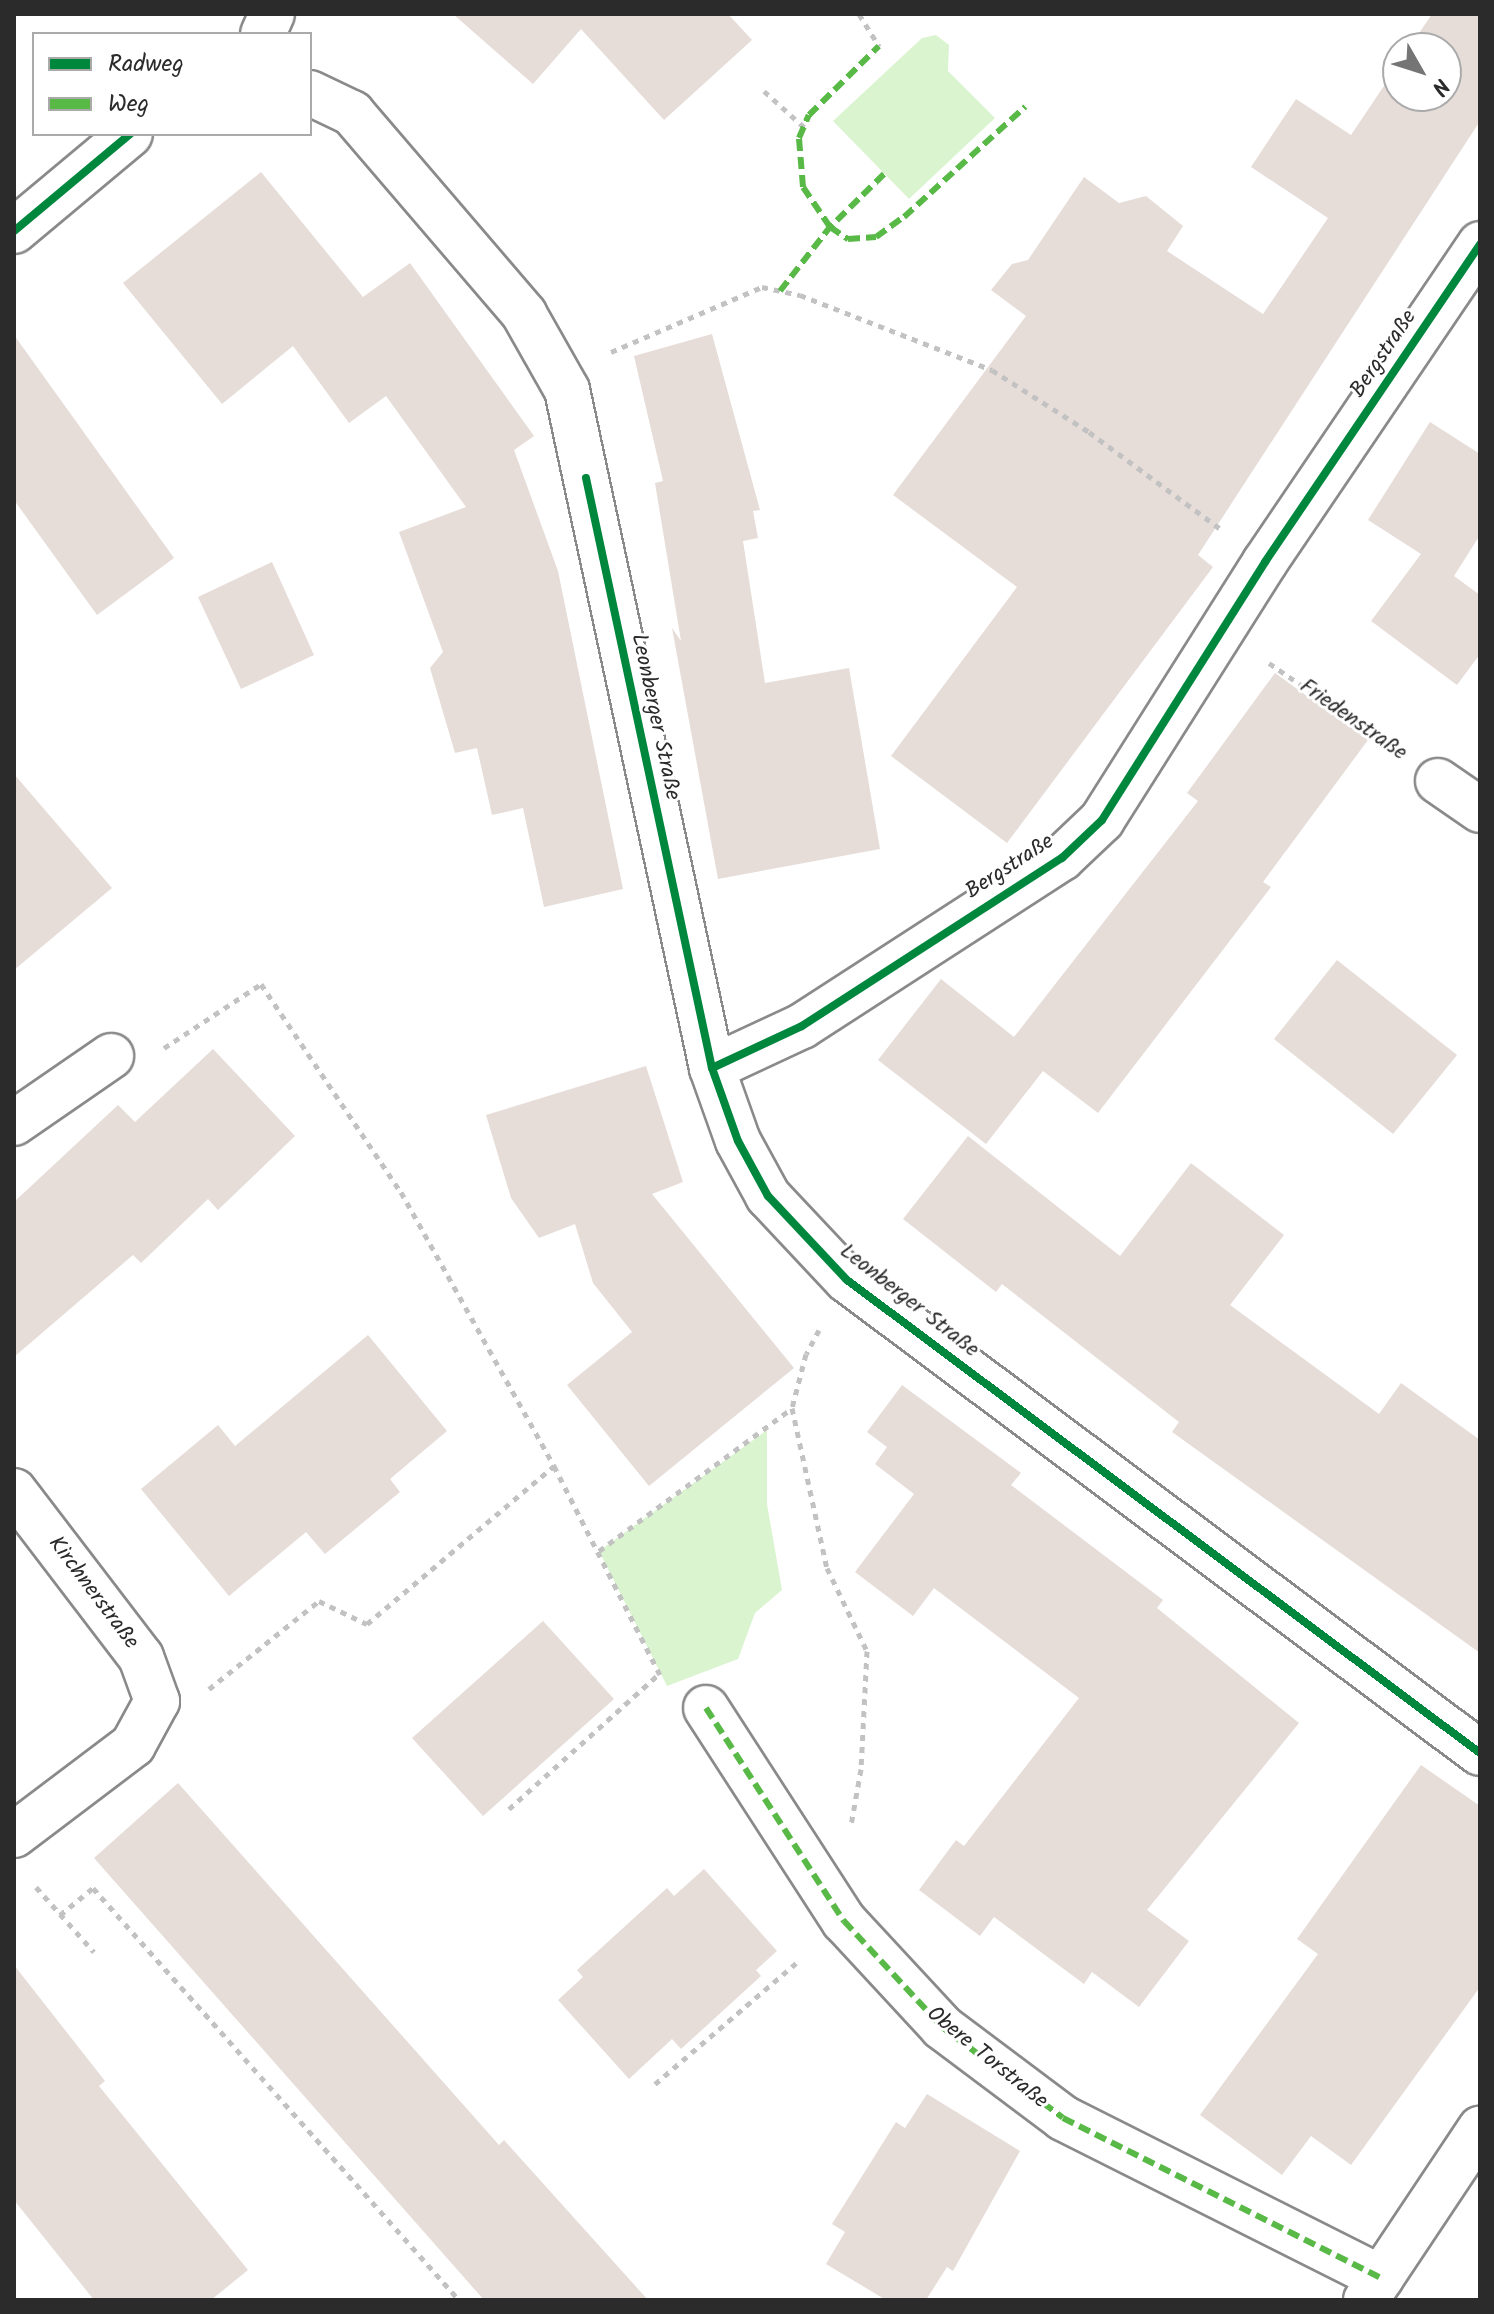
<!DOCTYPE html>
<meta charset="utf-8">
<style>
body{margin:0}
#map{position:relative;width:1494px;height:2314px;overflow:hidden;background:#fff;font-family:Kalam,sans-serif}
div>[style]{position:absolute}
.green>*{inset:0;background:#dbf4d0}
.building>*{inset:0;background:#e6dcd8}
.path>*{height:5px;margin-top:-2.5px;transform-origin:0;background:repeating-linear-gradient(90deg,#c2c2c2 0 6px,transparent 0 12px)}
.roads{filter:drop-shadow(2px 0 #8a8a8a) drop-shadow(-2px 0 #8a8a8a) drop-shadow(0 2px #8a8a8a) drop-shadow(0 -2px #8a8a8a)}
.minor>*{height:44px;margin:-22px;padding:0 22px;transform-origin:22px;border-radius:22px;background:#fff}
.tertiary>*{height:44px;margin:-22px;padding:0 22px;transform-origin:22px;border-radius:22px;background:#fff}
.quiet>*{height:6px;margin-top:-3px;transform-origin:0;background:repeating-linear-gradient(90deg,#58b947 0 12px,transparent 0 18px)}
.cycleway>*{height:8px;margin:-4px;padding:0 4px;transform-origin:4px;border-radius:4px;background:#00873e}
span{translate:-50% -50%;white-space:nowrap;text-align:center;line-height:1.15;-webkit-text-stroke:6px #fff;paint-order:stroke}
.street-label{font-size:22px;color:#2b2b2b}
.frame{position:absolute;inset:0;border:16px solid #2b2b2b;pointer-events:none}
.legend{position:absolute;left:32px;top:32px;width:280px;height:104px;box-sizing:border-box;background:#fff;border:2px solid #aaa;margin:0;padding:10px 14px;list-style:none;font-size:24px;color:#2b2b2b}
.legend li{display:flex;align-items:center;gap:16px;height:40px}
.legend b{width:40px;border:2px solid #aaa}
.north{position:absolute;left:1382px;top:32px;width:80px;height:80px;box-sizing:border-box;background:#fff;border:2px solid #aaa;border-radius:50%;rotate:129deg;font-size:22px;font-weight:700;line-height:32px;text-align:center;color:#2b2b2b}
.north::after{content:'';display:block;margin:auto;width:28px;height:36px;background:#757575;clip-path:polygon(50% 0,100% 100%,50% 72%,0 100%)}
</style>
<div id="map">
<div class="green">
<div style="clip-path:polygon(936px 35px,949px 45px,948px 71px,995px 118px,909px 199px,833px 121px,922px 38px)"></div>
<div style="clip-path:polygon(767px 1430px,767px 1504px,782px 1590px,755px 1613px,738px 1659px,667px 1686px,599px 1551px)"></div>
</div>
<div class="building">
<div style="clip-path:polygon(453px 14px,728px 14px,752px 40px,664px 120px,581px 29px,533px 84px)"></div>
<div style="clip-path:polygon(1432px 14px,1480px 14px,1480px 121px,1198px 555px,1213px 567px,1007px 843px,891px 756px,1017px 587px,893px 495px,1026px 316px,991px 290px,1012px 264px,1028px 260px,1084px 177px,1119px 203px,1146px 196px,1183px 226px,1167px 251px,1263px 314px,1328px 218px,1251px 167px,1296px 99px,1351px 135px,1398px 65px,1398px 96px,1446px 96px,1446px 48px,1409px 48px)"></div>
<div style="clip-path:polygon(261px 172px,363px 297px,410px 263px,534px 436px,514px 450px,558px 571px,623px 889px,544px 907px,523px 808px,492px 815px,477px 748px,455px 753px,430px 668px,443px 652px,399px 532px,466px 507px,386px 396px,349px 423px,293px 346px,222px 404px,123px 283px)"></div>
<div style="clip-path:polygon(712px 334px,760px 510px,753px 511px,758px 538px,743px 541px,765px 683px,849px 668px,880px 849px,718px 879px,672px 628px,681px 641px,655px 483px,663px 481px,634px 356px)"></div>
<div style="clip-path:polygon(14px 335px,174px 558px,97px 615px,14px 500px)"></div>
<div style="clip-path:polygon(1430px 422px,1480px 454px,1480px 535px,1454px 576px,1480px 595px,1480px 654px,1457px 685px,1371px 621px,1421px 554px,1368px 520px)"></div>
<div style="clip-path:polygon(272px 562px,314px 655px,241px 689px,198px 597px)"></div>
<div style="clip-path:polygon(1275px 673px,1368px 740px,1263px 882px,1271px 887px,1098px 1113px,1043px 1071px,986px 1144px,878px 1060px,941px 979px,1014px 1037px,1198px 801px,1187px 793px)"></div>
<div style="clip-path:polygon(14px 774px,112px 888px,14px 970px)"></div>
<div style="clip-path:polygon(1337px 960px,1457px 1055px,1393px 1134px,1274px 1039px)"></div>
<div style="clip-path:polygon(213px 1049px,295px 1136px,218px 1210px,208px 1199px,141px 1263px,133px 1255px,14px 1357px,14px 1202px,118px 1105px,135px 1122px)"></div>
<div style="clip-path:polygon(646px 1066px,683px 1182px,652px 1194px,794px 1368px,649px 1486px,567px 1385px,632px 1332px,593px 1283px,575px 1224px,539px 1238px,511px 1198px,486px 1115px)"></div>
<div style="clip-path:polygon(968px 1136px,1120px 1256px,1191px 1163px,1284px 1235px,1230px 1305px,1379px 1414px,1401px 1383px,1480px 1440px,1480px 1653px,1172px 1432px,1179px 1422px,1002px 1284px,996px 1292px,903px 1219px)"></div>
<div style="clip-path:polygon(368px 1335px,447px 1431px,390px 1479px,400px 1492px,325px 1554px,306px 1532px,229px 1596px,141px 1489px,218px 1425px,235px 1446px)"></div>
<div style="clip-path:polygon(902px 1385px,1021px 1473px,1011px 1485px,1163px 1600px,1157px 1608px,1299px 1723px,1147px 1910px,1189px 1941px,1139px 2007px,1092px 1972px,1084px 1984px,994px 1917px,980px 1936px,919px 1890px,956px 1840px,964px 1846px,1079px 1698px,934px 1588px,913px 1616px,855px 1572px,914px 1494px,875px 1464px,887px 1447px,867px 1432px)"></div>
<div style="clip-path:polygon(543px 1621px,614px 1699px,483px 1816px,412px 1738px)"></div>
<div style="clip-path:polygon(1421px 1765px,1480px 1806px,1480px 1987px,1351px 2165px,1311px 2136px,1282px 2175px,1200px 2115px,1318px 1954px,1297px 1939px)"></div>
<div style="clip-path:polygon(178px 1783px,499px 2145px,504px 2140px,648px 2300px,484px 2300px,94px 1858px)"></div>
<div style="clip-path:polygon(704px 1869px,777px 1951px,756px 1970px,761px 1976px,681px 2049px,672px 2039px,629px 2079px,558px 2000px,583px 1977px,577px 1970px,667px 1888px,674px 1896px)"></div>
<div style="clip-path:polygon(14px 1965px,105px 2081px,99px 2086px,248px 2270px,211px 2300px,94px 2300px,14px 2200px)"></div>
<div style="clip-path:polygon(927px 2094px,1020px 2151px,953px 2271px,947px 2267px,926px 2300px,886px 2300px,826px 2264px,845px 2232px,832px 2224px,896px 2122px,905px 2128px)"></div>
</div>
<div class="path">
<div style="left:859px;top:14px;width:38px;rotate:58deg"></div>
<div style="left:764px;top:91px;width:54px;rotate:42deg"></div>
<div style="left:611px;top:352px;width:164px;rotate:-23.3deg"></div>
<div style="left:762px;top:287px;width:39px;rotate:12deg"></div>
<div style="left:800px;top:295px;width:206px;rotate:21.3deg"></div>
<div style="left:992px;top:370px;width:115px;rotate:32.6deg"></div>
<div style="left:1089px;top:432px;width:162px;rotate:36.4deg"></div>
<div style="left:1269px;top:663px;width:154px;rotate:34.4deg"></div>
<div style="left:164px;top:1048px;width:116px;rotate:-33.4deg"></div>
<div style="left:261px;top:984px;width:251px;rotate:56.1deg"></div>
<div style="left:401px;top:1192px;width:314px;rotate:60.8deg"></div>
<div style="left:554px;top:1466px;width:234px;rotate:63.1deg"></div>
<div style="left:819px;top:1330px;width:27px;rotate:118deg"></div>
<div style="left:806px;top:1354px;width:56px;rotate:104.5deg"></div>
<div style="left:792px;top:1408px;width:164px;rotate:77.7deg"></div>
<div style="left:827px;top:1568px;width:92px;rotate:64.3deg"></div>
<div style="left:867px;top:1651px;width:118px;rotate:92.9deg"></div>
<div style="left:861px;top:1769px;width:57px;rotate:100.1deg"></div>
<div style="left:599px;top:1551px;width:240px;rotate:-36.5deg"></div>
<div style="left:209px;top:1689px;width:141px;rotate:-38.7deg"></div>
<div style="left:319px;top:1601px;width:53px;rotate:25.6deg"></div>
<div style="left:367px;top:1624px;width:245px;rotate:-40.2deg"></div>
<div style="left:509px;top:1809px;width:200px;rotate:-42deg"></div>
<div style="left:36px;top:1887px;width:87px;rotate:48.3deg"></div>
<div style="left:60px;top:1915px;width:43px;rotate:-39.3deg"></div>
<div style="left:93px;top:1888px;width:551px;rotate:48.38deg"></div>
<div style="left:655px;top:2084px;width:192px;rotate:-40.6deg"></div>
</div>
<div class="roads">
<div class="minor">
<div style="left:263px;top:34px;width:22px;rotate:-66deg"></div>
<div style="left:1438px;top:781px;width:51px;rotate:34.6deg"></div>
<div style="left:712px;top:1068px;width:99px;rotate:-25deg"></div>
<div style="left:802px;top:1026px;width:310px;rotate:-32.9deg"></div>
<div style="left:1062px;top:858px;width:55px;rotate:-43.5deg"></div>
<div style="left:1102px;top:820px;width:305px;rotate:-57.7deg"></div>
<div style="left:1265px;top:562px;width:384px;rotate:-55.9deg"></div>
<div style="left:14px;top:1123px;width:118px;rotate:-34.6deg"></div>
<div style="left:14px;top:1491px;width:209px;rotate:52.6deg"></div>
<div style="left:141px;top:1657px;width:47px;rotate:70deg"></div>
<div style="left:157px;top:1701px;width:50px;rotate:118.6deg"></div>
<div style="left:133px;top:1745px;width:149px;rotate:142.9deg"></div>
<div style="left:706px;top:1708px;width:254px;rotate:57.1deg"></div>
<div style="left:844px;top:1921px;width:144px;rotate:47.2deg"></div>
<div style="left:942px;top:2027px;width:151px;rotate:36.9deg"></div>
<div style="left:1063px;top:2118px;width:356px;rotate:26.7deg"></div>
<div style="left:1366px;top:2300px;width:206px;rotate:-56.3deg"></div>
</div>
<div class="tertiary">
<div style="left:310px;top:93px;width:47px;rotate:25.5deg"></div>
<div style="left:352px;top:113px;width:265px;rotate:49.4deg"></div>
<div style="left:524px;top:314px;width:87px;rotate:60.5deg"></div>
<div style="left:567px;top:390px;width:693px;rotate:77.93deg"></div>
<div style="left:712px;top:1068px;width:77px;rotate:70.4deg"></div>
<div style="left:738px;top:1141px;width:63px;rotate:61.4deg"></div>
<div style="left:768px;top:1196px;width:115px;rotate:46.8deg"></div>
<div style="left:847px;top:1280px;width:790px;rotate:36.77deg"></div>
<div style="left:14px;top:231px;width:151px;rotate:-39.9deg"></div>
</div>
</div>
<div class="quiet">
<div style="left:884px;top:174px;width:76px;rotate:135.5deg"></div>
<div style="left:830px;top:227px;width:22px;rotate:34deg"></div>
<div style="left:848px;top:239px;width:28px;rotate:-4deg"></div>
<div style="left:876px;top:237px;width:34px;rotate:-36deg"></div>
<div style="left:904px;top:217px;width:164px;rotate:-42.3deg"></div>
<div style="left:780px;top:291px;width:81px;rotate:-52deg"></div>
<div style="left:830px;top:227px;width:48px;rotate:-124deg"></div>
<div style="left:803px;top:187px;width:49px;rotate:-94.7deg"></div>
<div style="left:799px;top:138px;width:25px;rotate:-67deg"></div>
<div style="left:809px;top:115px;width:98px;rotate:-44.6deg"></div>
<div style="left:706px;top:1708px;width:254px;rotate:57.1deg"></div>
<div style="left:844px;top:1921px;width:144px;rotate:47.2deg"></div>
<div style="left:942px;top:2027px;width:151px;rotate:36.9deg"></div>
<div style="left:1063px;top:2118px;width:356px;rotate:26.7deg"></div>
</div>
<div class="cycleway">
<div style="left:14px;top:231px;width:151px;rotate:-39.9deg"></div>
<div style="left:586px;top:478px;width:603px;rotate:77.95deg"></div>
<div style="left:712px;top:1068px;width:77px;rotate:70.4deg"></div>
<div style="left:738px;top:1141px;width:63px;rotate:61.4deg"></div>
<div style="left:768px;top:1196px;width:115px;rotate:46.8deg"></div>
<div style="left:847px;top:1280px;width:790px;rotate:36.77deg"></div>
<div style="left:712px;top:1068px;width:99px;rotate:-25deg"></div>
<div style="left:802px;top:1026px;width:310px;rotate:-32.9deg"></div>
<div style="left:1062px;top:858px;width:55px;rotate:-43.5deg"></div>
<div style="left:1102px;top:820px;width:305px;rotate:-57.7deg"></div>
<div style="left:1265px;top:562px;width:384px;rotate:-55.9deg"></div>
</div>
<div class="street-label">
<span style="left:1384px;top:354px;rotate:-56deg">Bergstraße</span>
<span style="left:655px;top:717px;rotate:78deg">Leonberger Straße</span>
<span style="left:1353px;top:720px;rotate:35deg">Friedenstraße</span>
<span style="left:1010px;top:867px;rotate:-33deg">Bergstraße</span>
<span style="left:909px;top:1301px;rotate:38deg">Leonberger Straße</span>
<span style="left:93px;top:1593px;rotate:53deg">Kirchnerstraße</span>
<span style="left:987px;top:2058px;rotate:39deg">Obere Torstraße</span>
</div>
<div class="frame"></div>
<ul class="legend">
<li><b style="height:10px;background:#00873e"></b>Radweg</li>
<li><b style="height:10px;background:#58b947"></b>Weg</li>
</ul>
<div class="north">N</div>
</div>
